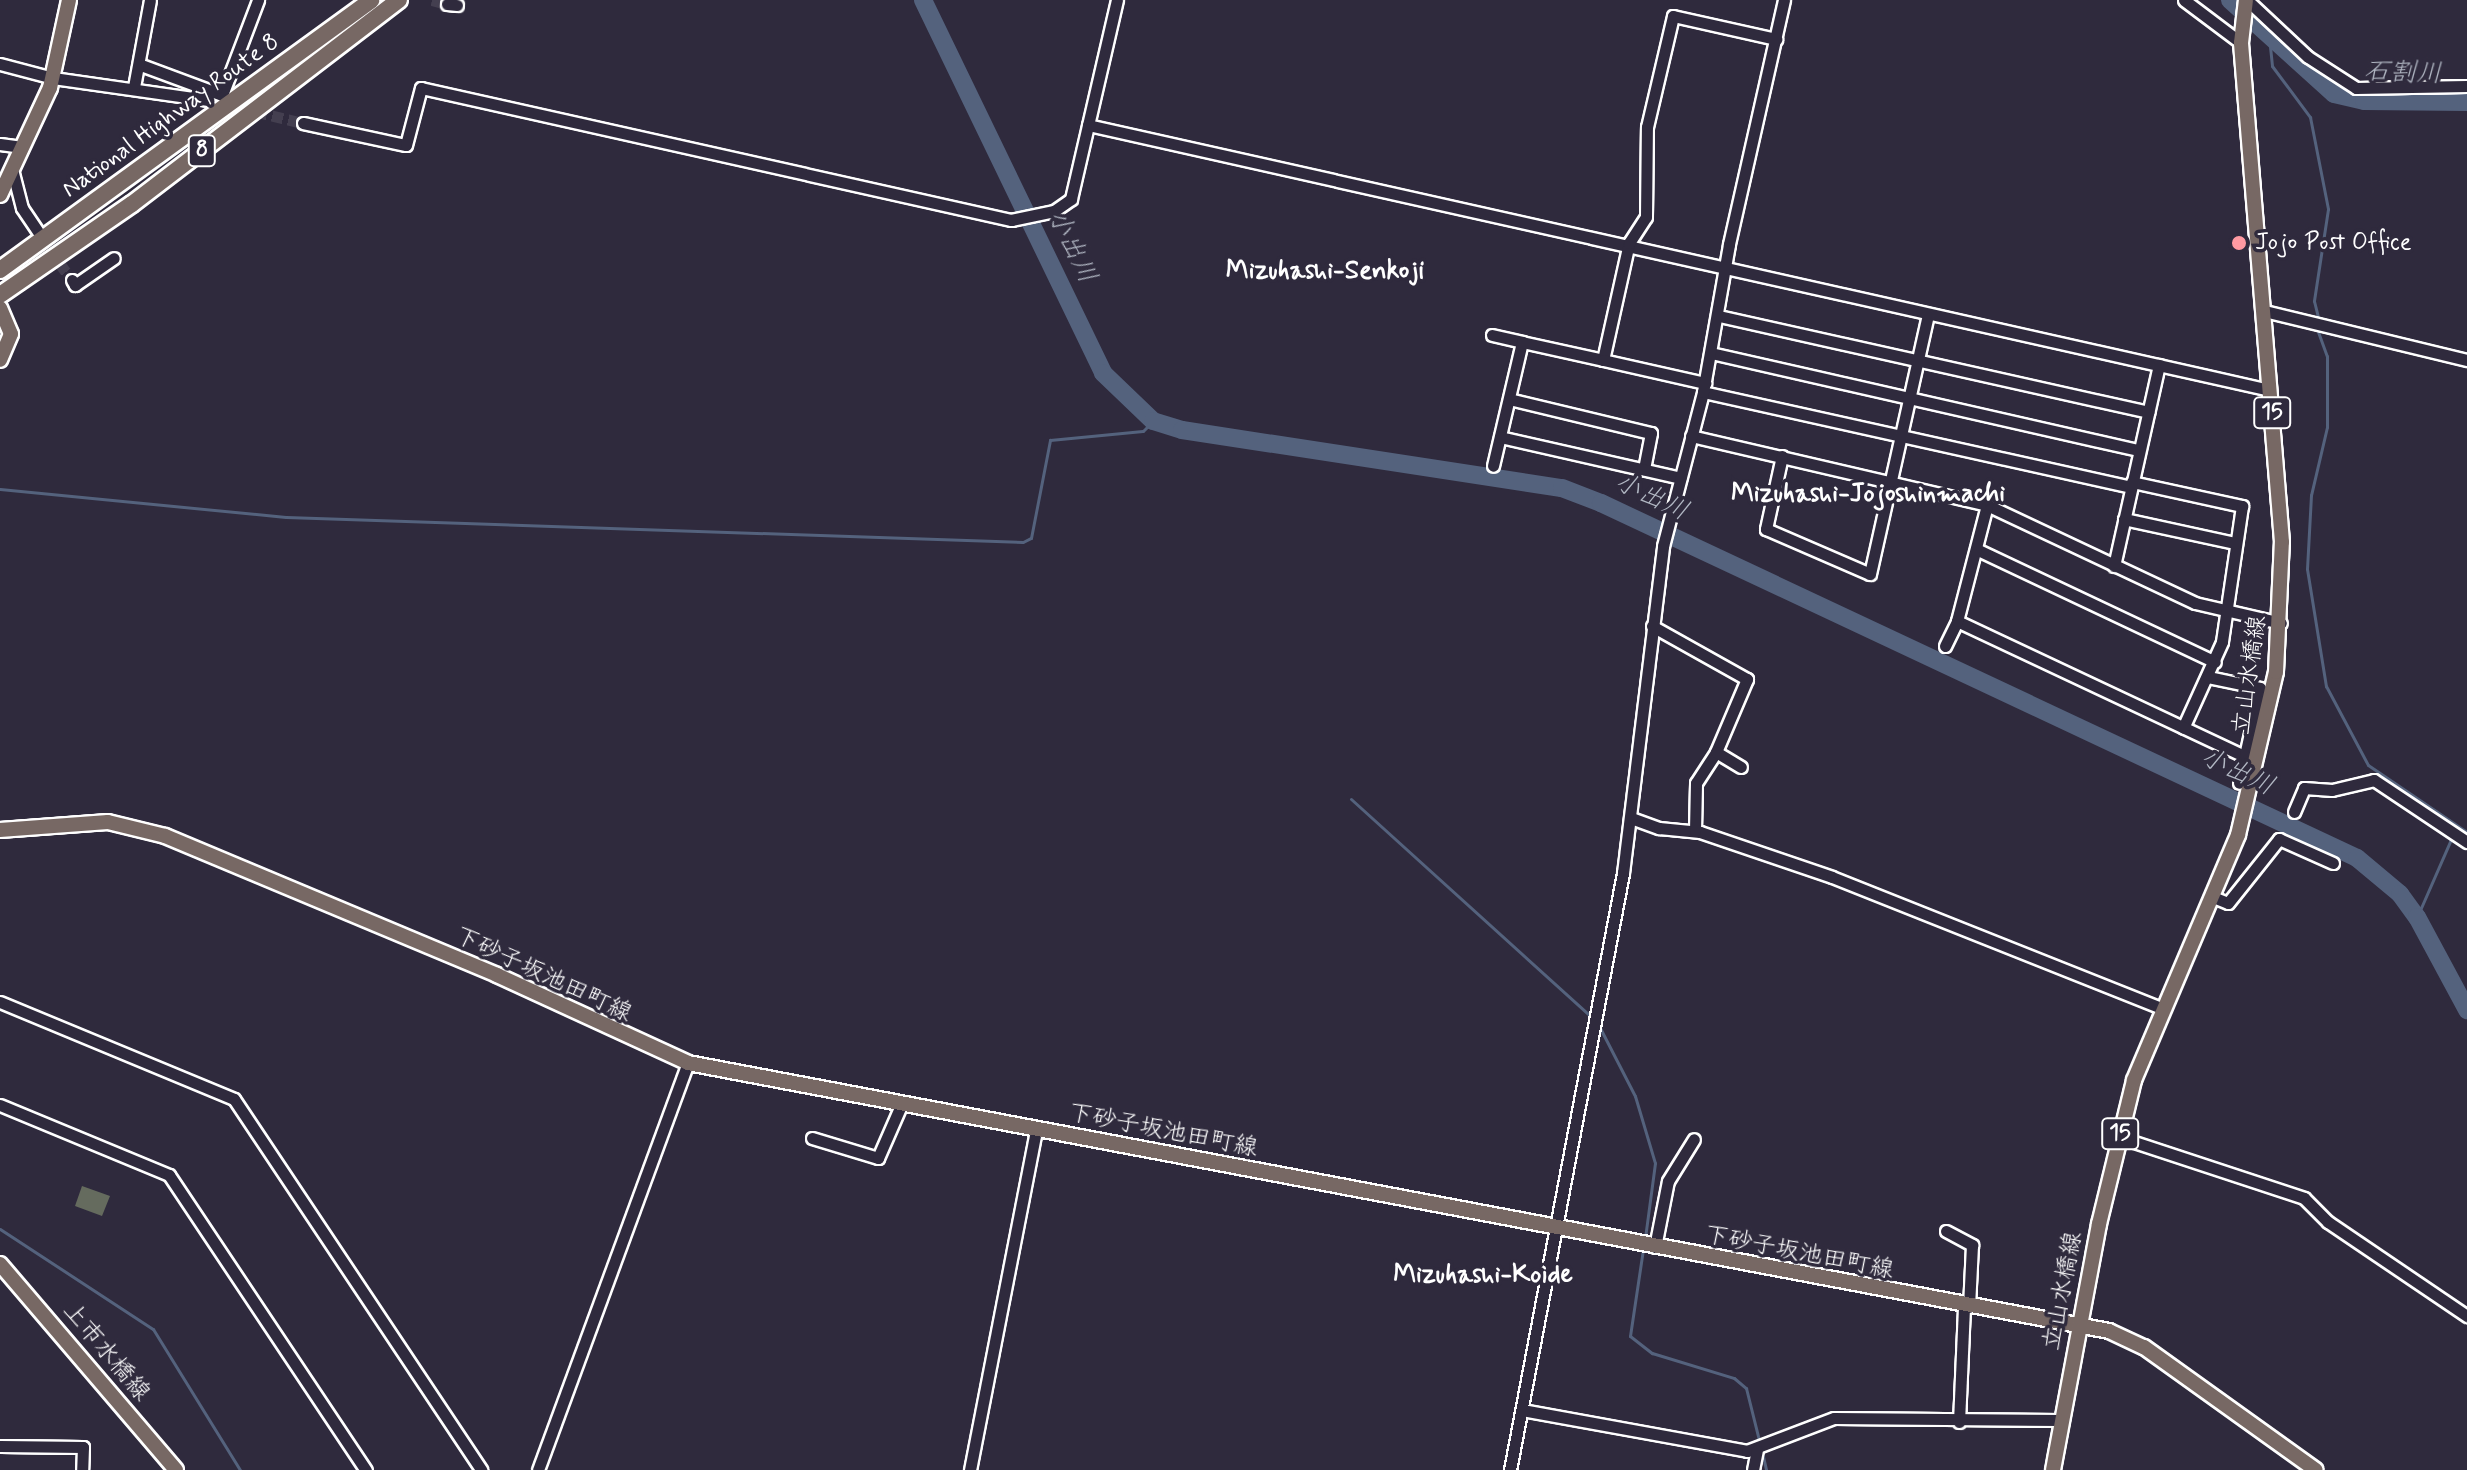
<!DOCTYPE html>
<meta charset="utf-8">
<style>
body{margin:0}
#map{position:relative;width:2467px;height:1470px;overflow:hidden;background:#2f2a3d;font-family:Mynerve,"Klee One",sans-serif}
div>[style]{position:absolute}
.green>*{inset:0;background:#656b5e}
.stream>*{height:3px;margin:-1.5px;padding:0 1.5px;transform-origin:1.5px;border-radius:1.5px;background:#54627d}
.river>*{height:18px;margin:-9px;padding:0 9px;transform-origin:9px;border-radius:9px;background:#54627d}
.minor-tunnel>*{height:11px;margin-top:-5.5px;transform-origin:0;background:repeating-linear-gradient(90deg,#443f50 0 11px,transparent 0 16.5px)}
.roads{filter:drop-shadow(2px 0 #fff) drop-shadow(-2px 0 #fff) drop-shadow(0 2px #fff) drop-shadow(0 -2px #fff)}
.minor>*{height:11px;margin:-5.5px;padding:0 5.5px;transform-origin:5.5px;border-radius:5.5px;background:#2f2a3d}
.major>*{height:14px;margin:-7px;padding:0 7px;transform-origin:7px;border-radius:7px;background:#776864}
.highway>*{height:16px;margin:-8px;padding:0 8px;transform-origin:8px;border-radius:8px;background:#776864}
.dots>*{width:22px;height:22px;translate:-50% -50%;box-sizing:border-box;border:4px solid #2f2a3d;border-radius:50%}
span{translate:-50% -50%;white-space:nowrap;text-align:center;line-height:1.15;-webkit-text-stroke:7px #2f2a3d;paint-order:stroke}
.shield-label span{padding:2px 6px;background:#2f2a3d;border:2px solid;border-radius:6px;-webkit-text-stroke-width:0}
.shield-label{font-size:22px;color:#fff;font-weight:700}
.street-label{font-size:24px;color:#fff}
.poi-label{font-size:24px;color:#fff}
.left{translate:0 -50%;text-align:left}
.water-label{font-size:26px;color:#b2b8c4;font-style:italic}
.neighbourhood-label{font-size:26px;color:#fff;font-weight:700}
</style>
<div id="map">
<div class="green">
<div style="clip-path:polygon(82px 1186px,110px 1196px,102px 1216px,75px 1206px)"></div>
</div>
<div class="stream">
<div style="left:2269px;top:37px;width:29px;rotate:84deg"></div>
<div style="left:2272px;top:66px;width:64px;rotate:53.3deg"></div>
<div style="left:2310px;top:117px;width:94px;rotate:78.9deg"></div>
<div style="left:2328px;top:209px;width:93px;rotate:98.7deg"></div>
<div style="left:2314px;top:301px;width:21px;rotate:76deg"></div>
<div style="left:2317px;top:329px;width:29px;rotate:70deg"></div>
<div style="left:2327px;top:356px;width:71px;rotate:90deg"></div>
<div style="left:2327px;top:427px;width:70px;rotate:103.2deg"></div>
<div style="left:2311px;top:495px;width:74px;rotate:93.1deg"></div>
<div style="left:2307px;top:569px;width:119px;rotate:80.8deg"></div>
<div style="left:2326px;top:686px;width:89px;rotate:62deg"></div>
<div style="left:2368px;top:765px;width:120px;rotate:34.1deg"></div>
<div style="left:0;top:489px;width:287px;rotate:5.6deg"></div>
<div style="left:286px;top:517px;width:737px;rotate:1.94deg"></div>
<div style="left:1023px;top:542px;width:9px;rotate:-27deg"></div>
<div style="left:1031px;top:538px;width:100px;rotate:-79deg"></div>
<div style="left:1050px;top:440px;width:93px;rotate:-5.5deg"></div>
<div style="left:1143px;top:431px;width:14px;rotate:-45deg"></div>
<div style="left:1351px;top:799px;width:324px;rotate:42.2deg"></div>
<div style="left:2417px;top:917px;width:87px;rotate:-66.4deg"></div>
<div style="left:1599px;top:1026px;width:79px;rotate:62.8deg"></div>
<div style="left:1635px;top:1096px;width:70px;rotate:73.4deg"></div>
<div style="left:1655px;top:1163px;width:76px;rotate:97.6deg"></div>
<div style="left:0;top:1229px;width:183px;rotate:33.2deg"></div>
<div style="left:153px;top:1329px;width:166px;rotate:58.3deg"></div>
<div style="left:1643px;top:1249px;width:88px;rotate:98.5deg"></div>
<div style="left:1630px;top:1336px;width:28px;rotate:38deg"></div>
<div style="left:1652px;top:1353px;width:86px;rotate:17deg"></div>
<div style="left:1734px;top:1378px;width:16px;rotate:40deg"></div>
<div style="left:1746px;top:1388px;width:58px;rotate:76deg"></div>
<div style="left:1762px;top:1452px;width:18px;rotate:77deg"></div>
</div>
<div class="river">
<div style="left:923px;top:0;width:414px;rotate:64.2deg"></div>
<div style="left:1103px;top:373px;width:69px;rotate:43.8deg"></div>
<div style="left:1153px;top:421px;width:30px;rotate:17deg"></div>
<div style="left:1182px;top:430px;width:384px;rotate:8.7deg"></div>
<div style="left:1562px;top:488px;width:42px;rotate:21deg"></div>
<div style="left:1601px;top:503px;width:835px;rotate:25.15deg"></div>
<div style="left:2357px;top:858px;width:56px;rotate:39.9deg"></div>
<div style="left:2400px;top:894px;width:29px;rotate:54deg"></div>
<div style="left:2417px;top:917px;width:106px;rotate:61.7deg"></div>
<div style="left:2230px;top:0;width:140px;rotate:42.1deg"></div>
<div style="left:2334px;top:94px;width:31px;rotate:13deg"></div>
<div style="left:2364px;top:101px;width:103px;rotate:0.6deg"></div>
</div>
<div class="minor-tunnel">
<div style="left:432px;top:0;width:16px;rotate:15deg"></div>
<div style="left:208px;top:100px;width:98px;rotate:13.6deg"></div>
<div style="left:40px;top:236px;width:54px;rotate:54deg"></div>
</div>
<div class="roads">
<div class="minor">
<div style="left:2184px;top:0;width:71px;rotate:37deg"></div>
<div style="left:2247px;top:0;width:83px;rotate:43.1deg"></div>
<div style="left:2308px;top:57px;width:57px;rotate:32.9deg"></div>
<div style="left:2356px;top:88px;width:111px;rotate:-1deg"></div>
<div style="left:447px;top:4px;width:10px;rotate:6deg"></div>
<div style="left:0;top:64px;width:55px;rotate:14.8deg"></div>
<div style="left:53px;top:78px;width:157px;rotate:8.1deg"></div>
<div style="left:141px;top:65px;width:86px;rotate:20.3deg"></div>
<div style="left:222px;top:95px;width:102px;rotate:-69.2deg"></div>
<div style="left:134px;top:87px;width:88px;rotate:-79.6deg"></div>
<div style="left:303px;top:123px;width:105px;rotate:12.1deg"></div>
<div style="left:406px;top:145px;width:59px;rotate:-75.3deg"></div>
<div style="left:421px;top:88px;width:605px;rotate:12.61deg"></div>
<div style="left:1011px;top:220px;width:44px;rotate:-11.8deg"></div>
<div style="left:1054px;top:211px;width:21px;rotate:-35deg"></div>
<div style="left:1071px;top:199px;width:204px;rotate:-77deg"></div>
<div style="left:1088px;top:125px;width:1211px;rotate:12.64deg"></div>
<div style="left:0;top:144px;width:22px;rotate:8deg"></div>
<div style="left:12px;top:169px;width:40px;rotate:75.6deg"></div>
<div style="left:22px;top:208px;width:29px;rotate:56deg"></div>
<div style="left:72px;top:280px;width:6px;rotate:59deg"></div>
<div style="left:75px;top:285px;width:47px;rotate:-34.7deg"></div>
<div style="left:2264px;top:311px;width:209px;rotate:13.6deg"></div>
<div style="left:1719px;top:316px;width:440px;rotate:12.6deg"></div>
<div style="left:1492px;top:335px;width:31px;rotate:13deg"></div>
<div style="left:1522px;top:342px;width:127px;rotate:103.2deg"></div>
<div style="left:1522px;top:342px;width:83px;rotate:12.5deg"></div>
<div style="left:1603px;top:360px;width:120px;rotate:-77.5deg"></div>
<div style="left:1629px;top:243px;width:31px;rotate:-57deg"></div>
<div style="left:1646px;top:217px;width:90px;rotate:-89.4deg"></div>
<div style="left:1647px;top:127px;width:114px;rotate:-76.8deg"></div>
<div style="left:1673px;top:16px;width:106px;rotate:12.6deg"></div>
<div style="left:1711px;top:353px;width:439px;rotate:12.8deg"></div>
<div style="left:1603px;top:360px;width:105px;rotate:12.7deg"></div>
<div style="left:1703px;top:392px;width:437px;rotate:12.5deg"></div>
<div style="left:1509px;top:399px;width:146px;rotate:13.5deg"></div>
<div style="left:1651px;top:433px;width:37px;rotate:101deg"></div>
<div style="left:1691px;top:436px;width:304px;rotate:13.1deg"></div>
<div style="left:1987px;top:505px;width:230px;rotate:25.2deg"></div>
<div style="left:2195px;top:603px;width:88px;rotate:13.1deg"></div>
<div style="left:1500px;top:437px;width:185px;rotate:12.8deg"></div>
<div style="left:1782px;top:456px;width:75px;rotate:102.4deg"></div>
<div style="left:1766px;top:529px;width:113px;rotate:23.4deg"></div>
<div style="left:1870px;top:574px;width:266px;rotate:-77.4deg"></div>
<div style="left:2132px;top:482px;width:113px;rotate:12.3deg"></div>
<div style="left:2242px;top:506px;width:137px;rotate:98.4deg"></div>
<div style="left:2222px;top:642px;width:94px;rotate:114.4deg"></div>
<div style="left:2124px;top:519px;width:114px;rotate:12.2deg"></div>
<div style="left:1976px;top:549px;width:264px;rotate:25.3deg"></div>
<div style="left:2114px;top:566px;width:206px;rotate:-77.4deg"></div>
<div style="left:1957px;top:621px;width:319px;rotate:25.2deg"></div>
<div style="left:1652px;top:626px;width:109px;rotate:29.2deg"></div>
<div style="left:1747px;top:679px;width:79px;rotate:113deg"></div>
<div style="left:1945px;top:646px;width:28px;rotate:-64deg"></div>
<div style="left:1957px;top:621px;width:120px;rotate:-75.5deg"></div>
<div style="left:2208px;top:677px;width:53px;rotate:11.9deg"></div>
<div style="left:2260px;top:688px;width:97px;rotate:102.5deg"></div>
<div style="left:2294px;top:812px;width:26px;rotate:-67deg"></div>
<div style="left:2304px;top:788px;width:28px;rotate:4deg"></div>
<div style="left:2332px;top:790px;width:43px;rotate:-13.4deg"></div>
<div style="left:2374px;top:780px;width:112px;rotate:33.7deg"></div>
<div style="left:1631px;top:818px;width:30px;rotate:20deg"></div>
<div style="left:1659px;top:828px;width:41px;rotate:5.6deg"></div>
<div style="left:1700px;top:832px;width:139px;rotate:18.8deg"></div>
<div style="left:1832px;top:877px;width:355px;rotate:21.7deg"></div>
<div style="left:1695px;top:831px;width:48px;rotate:-88.8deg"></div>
<div style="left:1696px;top:783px;width:37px;rotate:-57deg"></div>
<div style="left:1716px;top:752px;width:29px;rotate:31deg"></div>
<div style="left:2213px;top:897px;width:16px;rotate:22deg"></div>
<div style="left:2228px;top:903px;width:82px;rotate:-51.4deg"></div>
<div style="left:2279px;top:839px;width:59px;rotate:24deg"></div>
<div style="left:0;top:1002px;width:253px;rotate:22.5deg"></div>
<div style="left:234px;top:1099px;width:446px;rotate:56.3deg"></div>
<div style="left:0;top:1105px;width:183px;rotate:22.5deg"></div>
<div style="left:169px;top:1175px;width:355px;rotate:56.3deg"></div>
<div style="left:2119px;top:1137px;width:195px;rotate:18.2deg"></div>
<div style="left:2304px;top:1198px;width:34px;rotate:45deg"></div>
<div style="left:2328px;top:1222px;width:168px;rotate:34.1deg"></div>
<div style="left:812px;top:1138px;width:69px;rotate:16.9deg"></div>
<div style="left:878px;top:1158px;width:60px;rotate:-66.4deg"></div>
<div style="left:1946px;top:1231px;width:30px;rotate:28deg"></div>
<div style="left:1972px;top:1245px;width:62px;rotate:92.8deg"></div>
<div style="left:1655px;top:1247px;width:67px;rotate:-78.9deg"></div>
<div style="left:1668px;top:1181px;width:49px;rotate:-58.2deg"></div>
<div style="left:1522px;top:1410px;width:229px;rotate:10.3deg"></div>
<div style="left:1747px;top:1451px;width:93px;rotate:-20.8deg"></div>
<div style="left:1834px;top:1418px;width:225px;rotate:0.5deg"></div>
<div style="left:1959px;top:1422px;width:116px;rotate:-87.5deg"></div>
<div style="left:0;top:1446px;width:83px;rotate:0.7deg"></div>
<div style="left:83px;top:1447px;width:23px;rotate:92deg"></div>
<div style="left:538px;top:1470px;width:434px;rotate:-69.8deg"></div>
<div style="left:970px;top:1470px;width:347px;rotate:-79deg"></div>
<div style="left:1510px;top:1470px;width:608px;rotate:-79.28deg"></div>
<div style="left:1623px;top:873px;width:329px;rotate:-83deg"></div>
<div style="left:1663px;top:546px;width:159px;rotate:-75.4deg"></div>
<div style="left:1703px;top:392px;width:150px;rotate:-80deg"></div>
<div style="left:1729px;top:244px;width:250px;rotate:-77.3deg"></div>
<div style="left:1753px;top:1470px;width:20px;rotate:-79deg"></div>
</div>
<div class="major">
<div style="left:0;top:195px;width:118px;rotate:-65deg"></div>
<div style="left:50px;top:88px;width:90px;rotate:-77.8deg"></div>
<div style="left:0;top:308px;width:28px;rotate:67deg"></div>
<div style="left:11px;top:334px;width:28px;rotate:113deg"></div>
<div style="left:0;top:830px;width:108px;rotate:-4.2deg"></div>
<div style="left:108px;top:822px;width:59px;rotate:13.8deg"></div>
<div style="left:165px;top:836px;width:360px;rotate:22.7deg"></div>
<div style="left:497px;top:975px;width:210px;rotate:24.7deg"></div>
<div style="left:688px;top:1063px;width:1446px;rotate:10.68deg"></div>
<div style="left:2109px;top:1331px;width:38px;rotate:25deg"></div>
<div style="left:2144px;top:1347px;width:211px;rotate:35.6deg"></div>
<div style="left:0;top:1264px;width:271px;rotate:49.5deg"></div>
<div style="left:2053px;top:1470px;width:250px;rotate:-79.4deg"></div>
<div style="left:2099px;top:1224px;width:148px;rotate:-76.3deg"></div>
<div style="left:2134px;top:1080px;width:266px;rotate:-67deg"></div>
<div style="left:2238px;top:835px;width:167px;rotate:-76.9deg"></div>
<div style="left:2276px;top:672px;width:130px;rotate:-87.4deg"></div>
<div style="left:2282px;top:542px;width:501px;rotate:-94.7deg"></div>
<div style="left:2241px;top:43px;width:43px;rotate:-83.4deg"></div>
</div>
<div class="highway">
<div style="left:0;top:270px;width:459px;rotate:-36deg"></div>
<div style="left:0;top:295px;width:160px;rotate:-34.6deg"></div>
<div style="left:132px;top:204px;width:336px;rotate:-37.4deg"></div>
</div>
</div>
<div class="dots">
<div style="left:2239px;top:243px;background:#ff9aa2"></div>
</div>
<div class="shield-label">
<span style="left:202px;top:151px">8</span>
<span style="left:2272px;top:413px">15</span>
<span style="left:2120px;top:1134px">15</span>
</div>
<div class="street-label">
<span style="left:171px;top:116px;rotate:-36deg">National Highway Route 8</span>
<span style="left:2250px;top:675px;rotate:-82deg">立山水橋線</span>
<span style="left:543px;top:975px;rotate:25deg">下砂子坂池田町線</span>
<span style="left:1163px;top:1131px;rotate:11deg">下砂子坂池田町線</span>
<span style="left:1799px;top:1253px;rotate:11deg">下砂子坂池田町線</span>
<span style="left:2063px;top:1291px;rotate:-79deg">立山水橋線</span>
<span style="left:106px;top:1352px;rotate:50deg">上市水橋線</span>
</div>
<div class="poi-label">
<span class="left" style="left:2255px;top:243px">Jojo Post Office</span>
</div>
<div class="water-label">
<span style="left:2403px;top:74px;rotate:2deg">石割川</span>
<span style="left:1071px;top:247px;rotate:64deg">小出川</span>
<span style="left:1651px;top:498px;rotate:25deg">小出川</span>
<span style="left:2237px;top:773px;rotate:25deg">小出川</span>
</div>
<div class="neighbourhood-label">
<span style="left:1325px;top:272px">Mizuhashi-Senkoji</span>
<span style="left:1868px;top:495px">Mizuhashi-Jojoshinmachi</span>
<span style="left:1483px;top:1276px">Mizuhashi-Koide</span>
</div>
</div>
